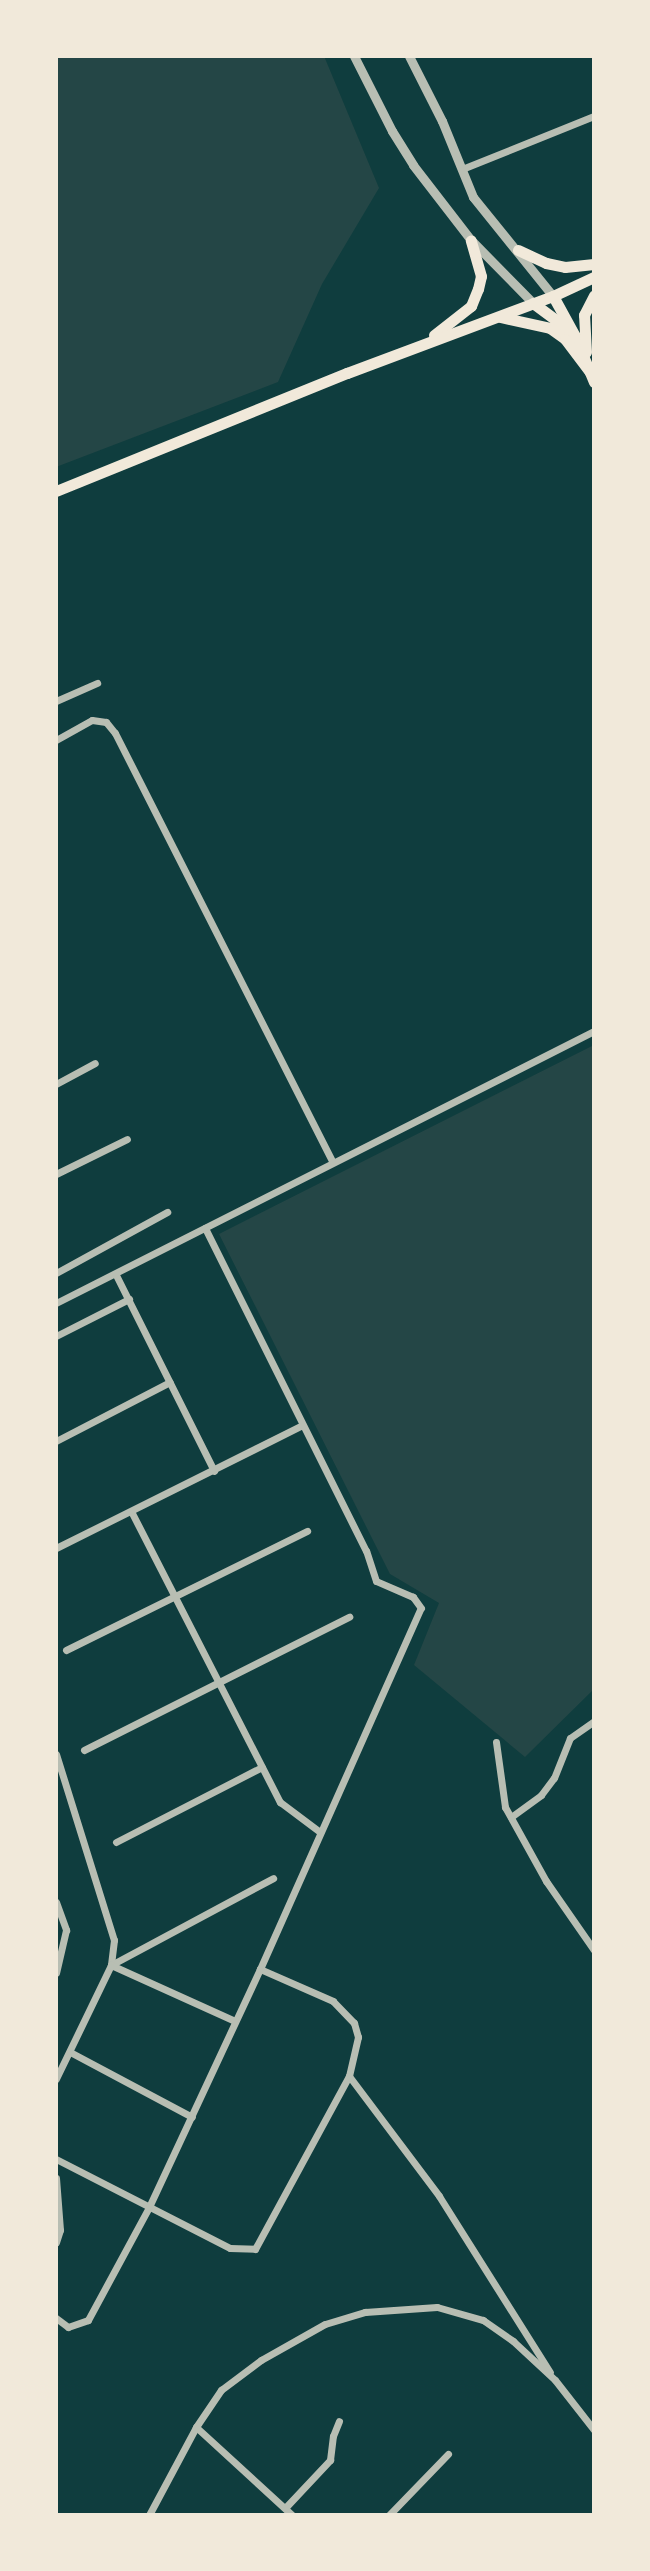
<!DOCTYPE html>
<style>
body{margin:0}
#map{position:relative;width:650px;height:2571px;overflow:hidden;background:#0f3d3e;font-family:"Sofia Sans Condensed",sans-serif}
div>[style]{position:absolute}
.green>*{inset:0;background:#244646}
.minor>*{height:7px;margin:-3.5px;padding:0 3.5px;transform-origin:3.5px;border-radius:3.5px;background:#b8beb3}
.tertiary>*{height:9px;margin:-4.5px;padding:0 4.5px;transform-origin:4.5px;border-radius:4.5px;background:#b8beb3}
.primary>*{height:11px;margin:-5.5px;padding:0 5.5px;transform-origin:5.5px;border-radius:5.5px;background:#f1e9da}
span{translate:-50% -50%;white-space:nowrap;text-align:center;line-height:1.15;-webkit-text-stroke:7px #f1e9da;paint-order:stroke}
.frame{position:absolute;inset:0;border:58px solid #f1e9da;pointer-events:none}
</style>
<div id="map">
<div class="green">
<div style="clip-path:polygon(56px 56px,324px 56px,379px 188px,322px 284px,278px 382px,56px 467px)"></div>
<div style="clip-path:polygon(594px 1045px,594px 1689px,525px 1757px,414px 1665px,439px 1603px,390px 1574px,219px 1234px)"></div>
</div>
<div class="minor">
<div style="left:462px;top:169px;width:142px;rotate:-21.9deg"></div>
<div style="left:56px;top:701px;width:45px;rotate:-23.7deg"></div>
<div style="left:56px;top:740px;width:41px;rotate:-29.1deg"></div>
<div style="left:92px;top:720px;width:14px;rotate:8deg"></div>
<div style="left:106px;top:722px;width:14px;rotate:51deg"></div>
<div style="left:115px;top:733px;width:480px;rotate:63.1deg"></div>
<div style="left:56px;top:1084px;width:44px;rotate:-28.3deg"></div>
<div style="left:56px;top:1174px;width:79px;rotate:-26.2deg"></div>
<div style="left:56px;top:1273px;width:127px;rotate:-28.8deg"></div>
<div style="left:116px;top:1275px;width:219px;rotate:63.4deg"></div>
<div style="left:56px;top:1303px;width:603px;rotate:-26.82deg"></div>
<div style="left:56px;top:1336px;width:82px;rotate:-26.9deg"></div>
<div style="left:56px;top:1441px;width:128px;rotate:-27.4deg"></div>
<div style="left:132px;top:1513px;width:325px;rotate:62.9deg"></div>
<div style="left:280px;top:1802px;width:50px;rotate:36.9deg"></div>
<div style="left:56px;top:1548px;width:274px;rotate:-26.5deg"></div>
<div style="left:66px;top:1650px;width:269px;rotate:-26.3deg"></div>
<div style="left:496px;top:1742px;width:66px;rotate:82.1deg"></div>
<div style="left:505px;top:1807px;width:85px;rotate:61deg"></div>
<div style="left:546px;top:1881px;width:84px;rotate:55.2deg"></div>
<div style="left:84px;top:1750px;width:297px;rotate:-26.7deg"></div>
<div style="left:56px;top:1754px;width:195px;rotate:72.7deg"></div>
<div style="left:114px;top:1940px;width:25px;rotate:97deg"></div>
<div style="left:111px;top:1965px;width:127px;rotate:115.8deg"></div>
<div style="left:511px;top:1817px;width:37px;rotate:-36deg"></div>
<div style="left:541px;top:1795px;width:21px;rotate:-53deg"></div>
<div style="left:554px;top:1778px;width:43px;rotate:-68.2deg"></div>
<div style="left:570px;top:1738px;width:29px;rotate:-35deg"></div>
<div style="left:116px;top:1842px;width:164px;rotate:-27.2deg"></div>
<div style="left:56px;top:1902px;width:30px;rotate:70deg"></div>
<div style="left:66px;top:1930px;width:44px;rotate:103.1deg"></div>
<div style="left:111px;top:1965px;width:184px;rotate:-28.2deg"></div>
<div style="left:111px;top:1965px;width:136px;rotate:24.3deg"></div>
<div style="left:70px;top:2052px;width:138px;rotate:28deg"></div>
<div style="left:349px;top:2076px;width:150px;rotate:53.1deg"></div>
<div style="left:439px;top:2196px;width:208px;rotate:57.8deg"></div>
<div style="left:56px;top:2159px;width:195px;rotate:27.1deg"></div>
<div style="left:230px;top:2248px;width:25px;rotate:2deg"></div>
<div style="left:255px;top:2249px;width:197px;rotate:-61.5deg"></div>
<div style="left:349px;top:2076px;width:40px;rotate:-77deg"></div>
<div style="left:358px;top:2037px;width:15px;rotate:-106deg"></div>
<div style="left:354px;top:2023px;width:30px;rotate:-134deg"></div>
<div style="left:333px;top:2001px;width:80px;rotate:-156.3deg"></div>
<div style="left:56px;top:2178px;width:52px;rotate:85.6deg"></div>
<div style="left:60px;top:2230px;width:13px;rotate:108deg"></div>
<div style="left:56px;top:2318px;width:15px;rotate:37deg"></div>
<div style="left:68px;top:2327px;width:21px;rotate:-19deg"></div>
<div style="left:88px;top:2320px;width:128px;rotate:-61.6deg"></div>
<div style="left:149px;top:2207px;width:263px;rotate:-65deg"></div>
<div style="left:260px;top:1969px;width:395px;rotate:-66deg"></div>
<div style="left:421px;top:1608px;width:14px;rotate:-126deg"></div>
<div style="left:413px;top:1597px;width:40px;rotate:-156.6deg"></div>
<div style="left:376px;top:1581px;width:32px;rotate:-108deg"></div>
<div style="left:366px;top:1551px;width:361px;rotate:-116.5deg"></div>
<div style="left:196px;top:2427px;width:130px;rotate:42.5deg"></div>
<div style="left:285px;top:2508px;width:66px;rotate:-46.8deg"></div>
<div style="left:330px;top:2460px;width:24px;rotate:-83deg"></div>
<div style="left:333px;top:2436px;width:16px;rotate:-68deg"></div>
<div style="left:149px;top:2515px;width:100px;rotate:-61.9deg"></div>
<div style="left:196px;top:2427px;width:45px;rotate:-56deg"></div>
<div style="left:221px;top:2390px;width:50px;rotate:-36.9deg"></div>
<div style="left:261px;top:2360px;width:73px;rotate:-29.4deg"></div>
<div style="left:325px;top:2324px;width:42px;rotate:-16.7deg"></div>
<div style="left:365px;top:2312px;width:72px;rotate:-4deg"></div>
<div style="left:437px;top:2307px;width:48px;rotate:15.8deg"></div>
<div style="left:483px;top:2320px;width:37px;rotate:35deg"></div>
<div style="left:513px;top:2341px;width:57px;rotate:42.9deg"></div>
<div style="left:555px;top:2380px;width:63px;rotate:52deg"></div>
<div style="left:389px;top:2515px;width:85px;rotate:-46deg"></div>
</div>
<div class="tertiary">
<div style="left:354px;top:56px;width:84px;rotate:63.1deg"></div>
<div style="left:392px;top:131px;width:40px;rotate:58deg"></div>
<div style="left:413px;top:165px;width:95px;rotate:52.3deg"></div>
<div style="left:471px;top:240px;width:88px;rotate:45.5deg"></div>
<div style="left:409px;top:56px;width:73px;rotate:63.1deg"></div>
<div style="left:442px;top:121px;width:82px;rotate:67.8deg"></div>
<div style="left:473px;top:197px;width:127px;rotate:51.1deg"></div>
</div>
<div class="primary">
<div style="left:518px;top:250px;width:31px;rotate:25deg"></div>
<div style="left:546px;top:263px;width:19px;rotate:12deg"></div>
<div style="left:565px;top:267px;width:29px;rotate:-6deg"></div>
<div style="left:553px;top:296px;width:46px;rotate:61.2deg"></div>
<div style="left:575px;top:336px;width:50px;rotate:67.6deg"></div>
<div style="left:533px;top:303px;width:44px;rotate:36.6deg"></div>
<div style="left:500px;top:317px;width:51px;rotate:12.4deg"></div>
<div style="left:550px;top:328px;width:19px;rotate:36deg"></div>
<div style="left:565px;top:339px;width:41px;rotate:52.9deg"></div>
<div style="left:434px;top:335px;width:47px;rotate:-38.1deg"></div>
<div style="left:471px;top:306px;width:18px;rotate:-68deg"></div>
<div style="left:478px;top:289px;width:13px;rotate:-77deg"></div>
<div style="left:481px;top:276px;width:37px;rotate:-106deg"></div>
<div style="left:586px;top:352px;width:37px;rotate:-93deg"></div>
<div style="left:584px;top:315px;width:22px;rotate:-63deg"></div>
<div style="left:56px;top:491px;width:314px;rotate:-22.1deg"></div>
<div style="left:347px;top:373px;width:220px;rotate:-20.5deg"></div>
<div style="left:553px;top:296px;width:45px;rotate:-24.9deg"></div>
</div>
<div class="frame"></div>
</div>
